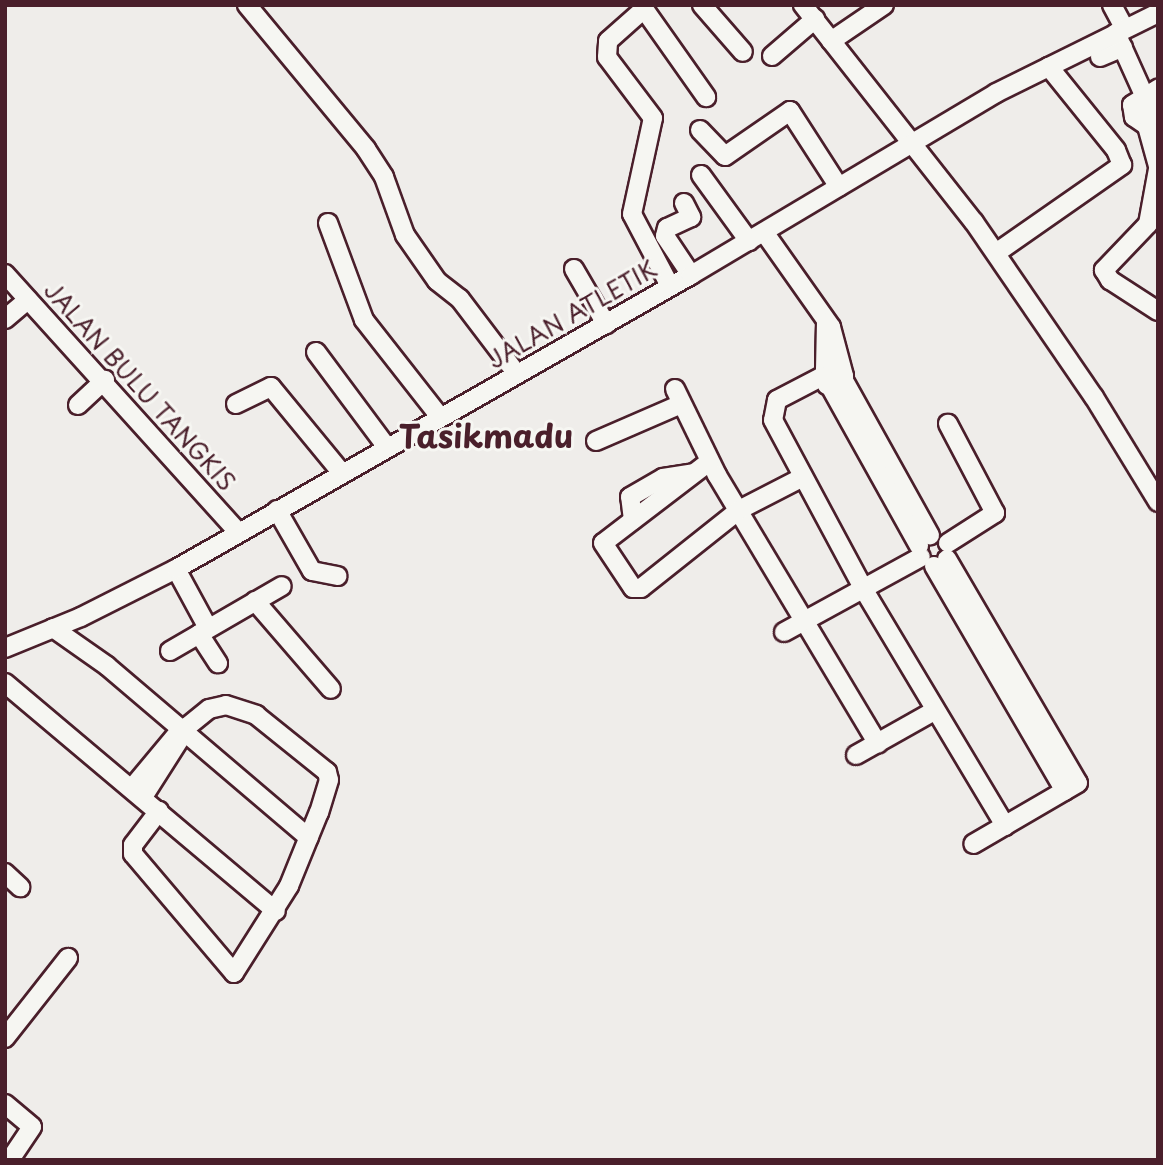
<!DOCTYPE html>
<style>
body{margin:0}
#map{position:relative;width:1163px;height:1165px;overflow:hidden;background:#efedea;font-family:"Playpen Sans",sans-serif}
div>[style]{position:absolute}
.roads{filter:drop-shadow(2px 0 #4a1f2b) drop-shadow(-2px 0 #4a1f2b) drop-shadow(0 2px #4a1f2b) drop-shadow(0 -2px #4a1f2b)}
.minor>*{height:18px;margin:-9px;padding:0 9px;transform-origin:9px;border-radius:9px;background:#f6f6f2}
span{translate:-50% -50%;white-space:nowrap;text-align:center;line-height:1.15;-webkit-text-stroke:6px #f6f6f2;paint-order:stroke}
.street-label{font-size:24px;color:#4a1f2b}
.district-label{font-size:32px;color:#4a1f2b;font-weight:700}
.frame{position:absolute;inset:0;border:7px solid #4a1f2b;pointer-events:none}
</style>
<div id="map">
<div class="roads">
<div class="minor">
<div style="left:247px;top:5px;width:187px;rotate:50.4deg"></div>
<div style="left:366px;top:149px;width:33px;rotate:57deg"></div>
<div style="left:384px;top:177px;width:62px;rotate:70.1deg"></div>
<div style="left:405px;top:235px;width:56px;rotate:55.2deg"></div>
<div style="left:437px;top:281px;width:29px;rotate:38deg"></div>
<div style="left:460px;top:299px;width:94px;rotate:52.8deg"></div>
<div style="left:702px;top:5px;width:62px;rotate:48.9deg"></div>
<div style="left:803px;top:5px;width:276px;rotate:51.8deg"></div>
<div style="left:974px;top:222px;width:212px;rotate:55.6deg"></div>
<div style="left:1094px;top:397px;width:123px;rotate:58.6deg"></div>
<div style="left:1112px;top:5px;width:27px;rotate:62deg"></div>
<div style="left:1116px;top:33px;width:78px;rotate:65.7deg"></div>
<div style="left:1148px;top:104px;width:22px;rotate:93deg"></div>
<div style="left:1147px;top:126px;width:41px;rotate:74.6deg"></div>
<div style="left:831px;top:41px;width:64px;rotate:-34.2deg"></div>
<div style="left:772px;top:56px;width:57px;rotate:-40.7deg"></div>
<div style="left:1100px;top:57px;width:25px;rotate:-23deg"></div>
<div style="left:1147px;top:126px;width:16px;rotate:-145deg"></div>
<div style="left:1134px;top:117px;width:12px;rotate:-99deg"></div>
<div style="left:1132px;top:105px;width:31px;rotate:-32deg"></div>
<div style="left:700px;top:130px;width:36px;rotate:46deg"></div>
<div style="left:725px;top:156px;width:79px;rotate:-34.7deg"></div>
<div style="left:790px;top:111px;width:90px;rotate:57.2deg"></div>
<div style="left:1158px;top:169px;width:56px;rotate:100.3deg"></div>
<div style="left:1148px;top:224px;width:64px;rotate:133.7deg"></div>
<div style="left:1104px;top:270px;width:12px;rotate:59deg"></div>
<div style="left:1110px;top:280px;width:57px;rotate:32.9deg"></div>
<div style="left:701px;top:175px;width:82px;rotate:54deg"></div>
<div style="left:684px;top:203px;width:16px;rotate:63deg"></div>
<div style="left:691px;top:217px;width:26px;rotate:155deg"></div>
<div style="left:667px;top:228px;width:8px;rotate:104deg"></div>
<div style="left:665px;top:236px;width:47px;rotate:56.3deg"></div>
<div style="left:328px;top:223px;width:103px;rotate:69.6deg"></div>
<div style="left:364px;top:320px;width:123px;rotate:51.9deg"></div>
<div style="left:764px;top:232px;width:116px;rotate:54.8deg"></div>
<div style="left:831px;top:327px;width:51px;rotate:75.1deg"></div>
<div style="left:844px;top:376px;width:11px;rotate:124deg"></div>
<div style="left:838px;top:385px;width:11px;rotate:180deg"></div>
<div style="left:827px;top:385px;width:15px;rotate:-98deg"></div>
<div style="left:825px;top:370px;width:13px;rotate:-13deg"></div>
<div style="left:996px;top:253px;width:154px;rotate:-34.9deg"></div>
<div style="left:1122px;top:165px;width:16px;rotate:-112deg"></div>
<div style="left:1116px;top:150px;width:107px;rotate:-128.9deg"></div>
<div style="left:574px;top:269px;width:64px;rotate:59.8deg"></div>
<div style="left:5px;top:274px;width:348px;rotate:47.9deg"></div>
<div style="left:670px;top:286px;width:81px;rotate:-117.8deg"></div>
<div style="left:632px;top:214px;width:98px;rotate:-77.7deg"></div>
<div style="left:653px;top:118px;width:76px;rotate:-127deg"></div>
<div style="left:607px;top:57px;width:16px;rotate:-86deg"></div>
<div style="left:608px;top:41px;width:48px;rotate:-41.6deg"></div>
<div style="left:644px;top:9px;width:108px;rotate:54.8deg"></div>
<div style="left:5px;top:319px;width:30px;rotate:-40deg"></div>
<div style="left:316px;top:352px;width:117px;rotate:53.3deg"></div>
<div style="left:825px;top:370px;width:48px;rotate:-88.8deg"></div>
<div style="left:823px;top:376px;width:52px;rotate:152.4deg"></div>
<div style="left:777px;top:400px;width:20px;rotate:101deg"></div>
<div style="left:773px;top:420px;width:193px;rotate:61.8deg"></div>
<div style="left:864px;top:590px;width:275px;rotate:59.1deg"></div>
<div style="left:843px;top:379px;width:179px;rotate:60.9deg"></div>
<div style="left:830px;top:386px;width:183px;rotate:60.9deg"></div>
<div style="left:675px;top:389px;width:96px;rotate:64deg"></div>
<div style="left:717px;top:475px;width:313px;rotate:59.1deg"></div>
<div style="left:236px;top:404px;width:39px;rotate:-26deg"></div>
<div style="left:271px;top:387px;width:112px;rotate:50.5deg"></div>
<div style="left:78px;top:405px;width:37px;rotate:-43deg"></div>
<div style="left:596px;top:441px;width:93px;rotate:-23.5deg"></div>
<div style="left:709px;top:462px;width:133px;rotate:142.6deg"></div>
<div style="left:603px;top:543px;width:54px;rotate:56.3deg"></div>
<div style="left:633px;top:588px;width:8px"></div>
<div style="left:641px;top:588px;width:125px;rotate:-38.5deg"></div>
<div style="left:739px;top:510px;width:70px;rotate:-27.3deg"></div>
<div style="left:277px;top:510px;width:70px;rotate:60.2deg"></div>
<div style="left:312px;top:571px;width:26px;rotate:11deg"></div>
<div style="left:633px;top:520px;width:23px;rotate:-97deg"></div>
<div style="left:630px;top:497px;width:38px;rotate:-30deg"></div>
<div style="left:663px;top:478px;width:31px;rotate:-9deg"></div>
<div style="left:948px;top:543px;width:56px;rotate:-32.6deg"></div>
<div style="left:995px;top:513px;width:101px;rotate:-117.8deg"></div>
<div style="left:947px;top:559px;width:259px;rotate:59.7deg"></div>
<div style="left:1078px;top:783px;width:121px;rotate:149.8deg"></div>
<div style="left:934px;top:566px;width:260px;rotate:59.8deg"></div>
<div style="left:176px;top:569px;width:67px;rotate:61.5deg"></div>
<div style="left:255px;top:601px;width:116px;rotate:49.2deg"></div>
<div style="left:53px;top:628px;width:66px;rotate:35.1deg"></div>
<div style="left:107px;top:666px;width:265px;rotate:40.4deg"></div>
<div style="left:784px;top:632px;width:156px;rotate:-28.7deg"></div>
<div style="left:199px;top:634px;width:35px;rotate:57deg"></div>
<div style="left:5px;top:648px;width:82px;rotate:-22.2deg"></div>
<div style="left:81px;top:617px;width:106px;rotate:-26.8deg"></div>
<div style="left:176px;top:569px;width:593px;rotate:-29.72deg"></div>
<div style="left:691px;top:275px;width:355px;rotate:-30.8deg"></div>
<div style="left:996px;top:93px;width:181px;rotate:-26.3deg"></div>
<div style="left:170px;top:651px;width:129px;rotate:-30.1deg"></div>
<div style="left:5px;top:683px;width:354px;rotate:40.1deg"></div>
<div style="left:856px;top:755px;width:90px;rotate:-29.4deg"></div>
<div style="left:132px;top:788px;width:70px;rotate:-50.2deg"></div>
<div style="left:143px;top:797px;width:84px;rotate:-57.6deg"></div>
<div style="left:188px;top:726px;width:27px;rotate:-39deg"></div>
<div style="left:209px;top:709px;width:17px;rotate:-13deg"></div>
<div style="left:226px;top:705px;width:32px;rotate:18deg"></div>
<div style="left:256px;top:715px;width:91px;rotate:38.8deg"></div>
<div style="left:327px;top:772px;width:8px;rotate:76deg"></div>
<div style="left:329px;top:780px;width:34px;rotate:107deg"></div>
<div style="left:319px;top:812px;width:80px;rotate:112.1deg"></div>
<div style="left:289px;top:886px;width:103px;rotate:122.3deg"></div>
<div style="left:234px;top:973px;width:156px;rotate:-130.3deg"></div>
<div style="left:133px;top:854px;width:9px;rotate:-90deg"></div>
<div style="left:133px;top:845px;width:43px;rotate:-52.6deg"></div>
<div style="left:5px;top:873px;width:21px;rotate:43deg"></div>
<div style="left:5px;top:1038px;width:102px;rotate:-51.8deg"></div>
<div style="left:5px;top:1104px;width:35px;rotate:40deg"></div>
<div style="left:32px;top:1127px;width:40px;rotate:124deg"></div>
</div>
</div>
<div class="street-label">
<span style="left:572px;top:314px;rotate:-30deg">JALAN ATLETIK</span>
<span style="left:140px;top:386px;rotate:48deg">JALAN BULU TANGKIS</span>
</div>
<div class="district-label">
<span style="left:486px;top:435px">Tasikmadu</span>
</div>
<div class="frame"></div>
</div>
